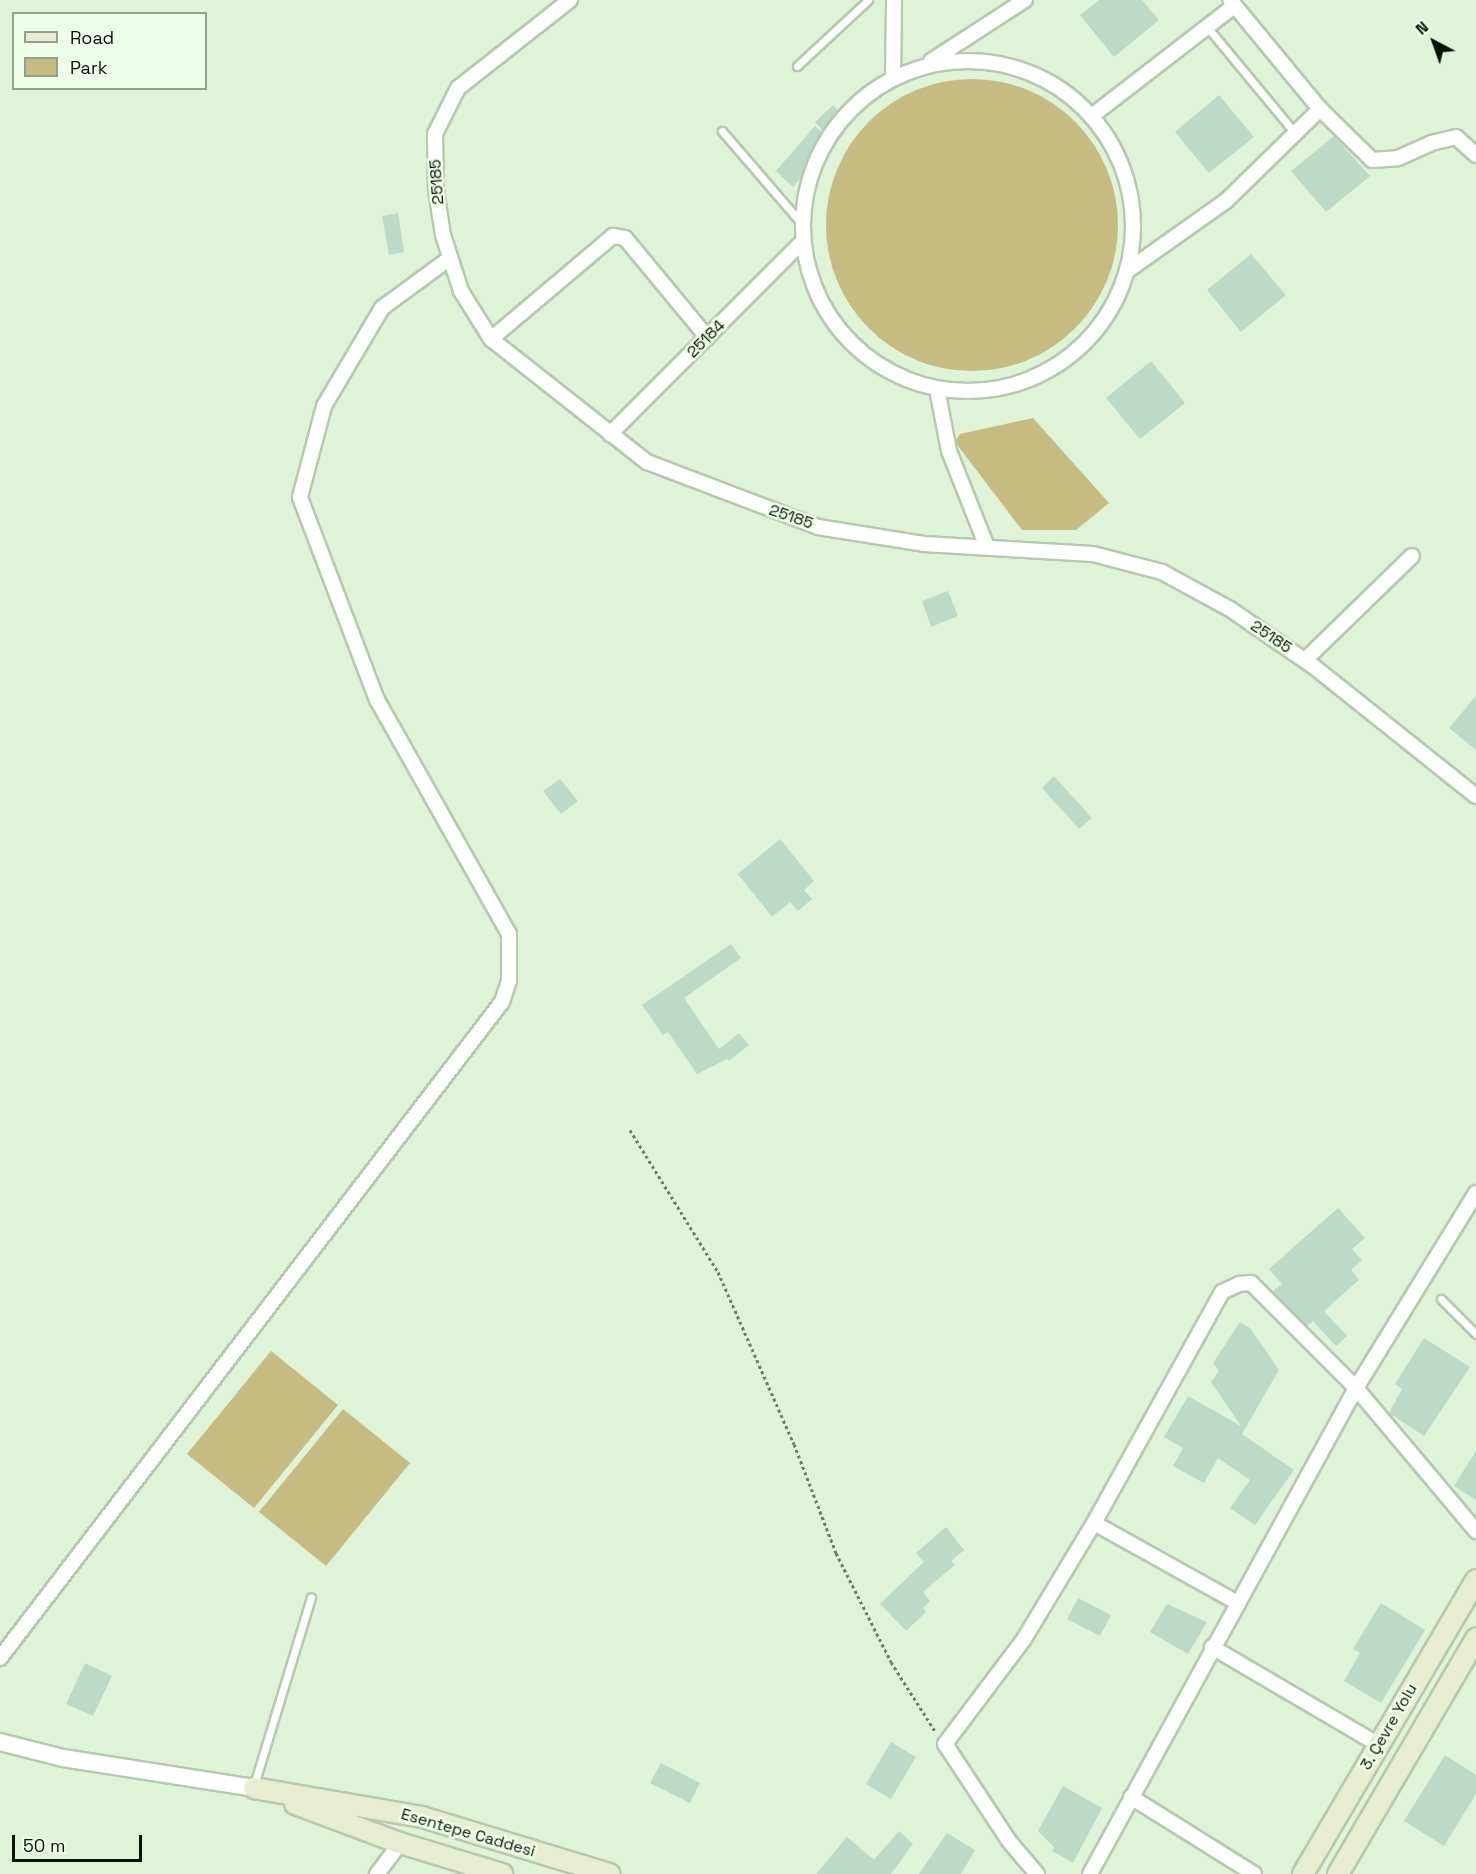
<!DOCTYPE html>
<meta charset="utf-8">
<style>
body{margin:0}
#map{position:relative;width:1476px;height:1874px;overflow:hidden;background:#dff3d8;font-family:"Space Grotesk",sans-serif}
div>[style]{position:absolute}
.green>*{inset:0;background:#c6bc82}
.round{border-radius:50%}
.building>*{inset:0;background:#bcdac7}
.path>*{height:3px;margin-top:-1.5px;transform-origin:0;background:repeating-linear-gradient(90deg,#6e7b6a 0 3px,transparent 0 6px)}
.roads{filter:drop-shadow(2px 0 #b5c9af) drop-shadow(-2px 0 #b5c9af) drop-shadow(0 2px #b5c9af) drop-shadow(0 -2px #b5c9af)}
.service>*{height:7px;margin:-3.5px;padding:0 3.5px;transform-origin:3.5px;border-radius:3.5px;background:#fff}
.minor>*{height:14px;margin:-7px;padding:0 7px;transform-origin:7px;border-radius:7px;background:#fff}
.minor>.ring{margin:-7px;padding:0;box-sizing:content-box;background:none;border:14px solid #fff;border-radius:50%}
.tertiary>*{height:16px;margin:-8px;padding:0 8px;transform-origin:8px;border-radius:8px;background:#fff}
.secondary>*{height:20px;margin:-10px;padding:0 10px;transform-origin:10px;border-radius:10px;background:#e8edd2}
span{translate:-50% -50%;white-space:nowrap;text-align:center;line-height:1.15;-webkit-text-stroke:5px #eeffe9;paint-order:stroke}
.street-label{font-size:16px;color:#0a1108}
.legend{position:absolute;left:12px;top:12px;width:195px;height:78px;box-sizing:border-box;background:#eeffe9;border:2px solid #93a08f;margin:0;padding:8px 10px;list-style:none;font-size:18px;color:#0a1108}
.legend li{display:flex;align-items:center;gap:12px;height:30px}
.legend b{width:30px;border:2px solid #93a08f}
.north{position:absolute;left:1404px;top:12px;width:60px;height:60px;-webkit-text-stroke:4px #eeffe9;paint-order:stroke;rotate:319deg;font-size:16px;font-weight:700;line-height:24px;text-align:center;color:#0a1108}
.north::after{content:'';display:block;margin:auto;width:21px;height:27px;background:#0a1108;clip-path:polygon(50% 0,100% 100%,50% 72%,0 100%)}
.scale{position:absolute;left:12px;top:1835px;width:130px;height:27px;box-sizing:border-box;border:3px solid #0a1108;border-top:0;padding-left:8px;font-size:18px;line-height:21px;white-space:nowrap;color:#0a1108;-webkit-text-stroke:4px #eeffe9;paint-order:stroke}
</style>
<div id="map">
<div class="green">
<div class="round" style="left:826px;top:79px;width:292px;height:292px"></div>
<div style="clip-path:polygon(1033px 418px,1109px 503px,1076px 530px,1022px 530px,955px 442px,960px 434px)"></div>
<div style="clip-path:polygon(271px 1351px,338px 1405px,254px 1508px,187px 1454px)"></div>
<div style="clip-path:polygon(343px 1409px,410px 1463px,326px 1566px,259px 1512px)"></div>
</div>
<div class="building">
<div style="clip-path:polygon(1099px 0,1142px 0,1159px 20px,1114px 57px,1080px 15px)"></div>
<div style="clip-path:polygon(1219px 95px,1254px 137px,1209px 173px,1175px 132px)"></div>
<div style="clip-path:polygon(833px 105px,843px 116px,825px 133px,815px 122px)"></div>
<div style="clip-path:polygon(815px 126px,830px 139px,817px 153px,821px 157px,793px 187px,776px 171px)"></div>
<div style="clip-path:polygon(1334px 136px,1370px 176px,1326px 212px,1291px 171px)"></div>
<div style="clip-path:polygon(398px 213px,404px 252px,389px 255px,382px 216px)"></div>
<div style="clip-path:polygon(1251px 254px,1286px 295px,1241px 332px,1207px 290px)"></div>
<div style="clip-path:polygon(1151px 361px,1185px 403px,1140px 439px,1106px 398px)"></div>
<div style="clip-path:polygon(948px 591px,958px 616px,931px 627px,922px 601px)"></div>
<div style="clip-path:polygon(1476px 696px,1476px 750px,1449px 728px)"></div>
<div style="clip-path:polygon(1054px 776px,1092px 818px,1079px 829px,1042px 788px)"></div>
<div style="clip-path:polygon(560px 779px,578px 801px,561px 814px,543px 791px)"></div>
<div style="clip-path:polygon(780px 839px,814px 881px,804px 890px,812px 899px,798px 911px,790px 902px,772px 917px,738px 874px)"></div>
<div style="clip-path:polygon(731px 944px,741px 958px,684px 998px,719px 1049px,739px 1033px,749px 1045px,729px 1061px,727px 1059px,697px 1074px,668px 1032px,663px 1035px,642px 1005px)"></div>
<div style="clip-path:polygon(1338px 1208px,1365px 1238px,1352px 1249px,1362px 1260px,1351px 1270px,1359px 1280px,1324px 1311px,1347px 1336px,1336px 1346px,1313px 1321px,1307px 1326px,1273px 1291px,1282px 1284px,1269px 1269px)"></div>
<div style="clip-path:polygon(1240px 1322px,1250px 1328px,1279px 1370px,1242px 1434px,1294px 1470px,1255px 1525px,1230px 1508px,1250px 1480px,1218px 1458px,1204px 1483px,1173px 1466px,1183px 1448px,1164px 1437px,1188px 1396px,1241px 1426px,1211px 1382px,1219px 1371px,1213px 1363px)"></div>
<div style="clip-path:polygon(1424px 1338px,1470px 1367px,1424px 1436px,1389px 1413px,1402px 1389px,1395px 1384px)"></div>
<div style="clip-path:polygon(1476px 1451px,1476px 1500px,1454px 1486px)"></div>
<div style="clip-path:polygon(946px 1527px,964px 1550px,951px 1561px,955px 1565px,923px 1592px,930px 1601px,923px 1608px,926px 1612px,906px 1631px,880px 1604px,924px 1562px,916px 1553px)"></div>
<div style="clip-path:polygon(1078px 1598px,1111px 1615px,1100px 1636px,1067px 1619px)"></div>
<div style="clip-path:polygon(1381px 1603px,1425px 1630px,1381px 1703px,1344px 1681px,1360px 1653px,1353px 1649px)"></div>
<div style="clip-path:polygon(1167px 1604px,1207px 1622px,1188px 1654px,1150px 1632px)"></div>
<div style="clip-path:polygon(85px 1663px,112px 1676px,93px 1716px,66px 1704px)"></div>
<div style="clip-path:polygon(891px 1742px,916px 1757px,891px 1799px,866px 1784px)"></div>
<div style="clip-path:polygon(1445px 1755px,1476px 1775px,1476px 1794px,1444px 1846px,1404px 1821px)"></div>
<div style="clip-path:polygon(661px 1763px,700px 1783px,690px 1803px,650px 1783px)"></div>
<div style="clip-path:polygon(1063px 1786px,1102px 1808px,1073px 1863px,1052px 1851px,1054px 1847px,1038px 1831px)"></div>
<div style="clip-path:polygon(899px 1831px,913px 1844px,891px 1874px,816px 1874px,847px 1837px,874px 1860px)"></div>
<div style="clip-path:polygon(947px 1833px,975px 1850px,961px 1874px,919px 1874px)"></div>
</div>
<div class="path">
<div style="left:630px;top:1130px;width:167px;rotate:58.2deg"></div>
<div style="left:718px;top:1272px;width:188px;rotate:66.2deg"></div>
<div style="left:794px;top:1444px;width:117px;rotate:68.9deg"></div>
<div style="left:836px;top:1553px;width:122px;rotate:63.2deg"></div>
<div style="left:891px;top:1662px;width:82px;rotate:57.5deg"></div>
</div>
<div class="roads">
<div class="service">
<div style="left:1208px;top:28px;width:136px;rotate:50.4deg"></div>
<div style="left:797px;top:66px;width:97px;rotate:-42.9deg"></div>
<div style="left:722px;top:131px;width:121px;rotate:49.3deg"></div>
<div style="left:1441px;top:1299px;width:49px;rotate:45deg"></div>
<div style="left:254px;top:1785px;width:196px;rotate:-73.1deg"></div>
</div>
<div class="minor">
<div style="left:570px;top:0;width:142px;rotate:141.8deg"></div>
<div style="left:458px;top:88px;width:51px;rotate:116.6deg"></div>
<div style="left:435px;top:134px;width:56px;rotate:89deg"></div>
<div style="left:436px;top:190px;width:46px;rotate:81.2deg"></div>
<div style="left:443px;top:235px;width:59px;rotate:72.2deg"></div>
<div style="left:461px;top:291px;width:57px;rotate:58deg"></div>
<div style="left:491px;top:339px;width:199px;rotate:38.3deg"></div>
<div style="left:647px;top:462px;width:183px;rotate:20.8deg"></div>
<div style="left:818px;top:527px;width:107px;rotate:9.1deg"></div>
<div style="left:924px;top:544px;width:169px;rotate:3.4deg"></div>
<div style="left:1093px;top:554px;width:71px;rotate:14.6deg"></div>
<div style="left:1162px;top:572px;width:77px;rotate:28.6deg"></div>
<div style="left:1230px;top:609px;width:101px;rotate:34.5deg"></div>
<div style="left:1313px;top:666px;width:208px;rotate:38.6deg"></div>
<div style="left:931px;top:61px;width:112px;rotate:-33deg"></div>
<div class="ring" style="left:803px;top:61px;width:316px;height:316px"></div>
<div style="left:893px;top:76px;width:76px;rotate:-89.2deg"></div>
<div style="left:1320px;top:109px;width:73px;rotate:44.4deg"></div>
<div style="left:1372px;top:160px;width:26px;rotate:-4deg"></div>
<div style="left:1398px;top:158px;width:36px;rotate:-24deg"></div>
<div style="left:1431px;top:143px;width:26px;rotate:-13deg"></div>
<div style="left:1456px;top:137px;width:27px;rotate:42deg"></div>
<div style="left:1093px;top:115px;width:178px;rotate:-37.7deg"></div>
<div style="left:1127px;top:271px;width:121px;rotate:-35.3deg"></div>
<div style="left:1226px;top:201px;width:132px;rotate:-44.4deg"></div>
<div style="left:1320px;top:109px;width:141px;rotate:-129.5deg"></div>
<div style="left:491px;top:339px;width:160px;rotate:-40.2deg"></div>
<div style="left:613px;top:236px;width:12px;rotate:9deg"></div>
<div style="left:625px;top:238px;width:129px;rotate:50.4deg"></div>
<div style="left:937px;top:389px;width:63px;rotate:79deg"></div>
<div style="left:949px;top:451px;width:103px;rotate:68.4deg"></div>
<div style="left:610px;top:434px;width:270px;rotate:-45deg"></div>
<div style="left:1305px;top:660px;width:149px;rotate:-44.2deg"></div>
<div style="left:1094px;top:1523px;width:264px;rotate:-61deg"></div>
<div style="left:1222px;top:1292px;width:19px;rotate:-25deg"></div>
<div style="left:1239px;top:1284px;width:12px;rotate:-5deg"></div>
<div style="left:1251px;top:1283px;width:148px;rotate:45deg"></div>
<div style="left:1356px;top:1388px;width:187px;rotate:50deg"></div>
<div style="left:1212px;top:1647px;width:194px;rotate:30.4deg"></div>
<div style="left:0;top:1658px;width:826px;rotate:-52.58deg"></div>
<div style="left:502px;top:1002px;width:22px;rotate:-72deg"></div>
<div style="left:509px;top:981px;width:47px;rotate:-90deg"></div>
<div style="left:509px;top:934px;width:269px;rotate:-119.4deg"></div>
<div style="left:377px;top:700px;width:217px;rotate:-110.8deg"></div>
<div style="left:300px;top:497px;width:94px;rotate:-75.2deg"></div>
<div style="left:324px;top:406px;width:114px;rotate:-59.4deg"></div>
<div style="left:382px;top:308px;width:84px;rotate:-36.3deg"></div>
<div style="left:1131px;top:1797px;width:145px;rotate:32deg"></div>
<div style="left:377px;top:1874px;width:39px;rotate:-53deg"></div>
<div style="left:1037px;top:1874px;width:43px;rotate:-130.3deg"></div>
<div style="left:1009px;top:1841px;width:116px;rotate:-123.4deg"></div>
<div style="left:945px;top:1744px;width:131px;rotate:-53deg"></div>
<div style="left:1024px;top:1639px;width:135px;rotate:-58.9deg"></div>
<div style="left:1094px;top:1523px;width:165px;rotate:29.1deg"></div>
<div style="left:1090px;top:1874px;width:554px;rotate:-61.31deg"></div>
<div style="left:1356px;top:1388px;width:229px;rotate:-58.4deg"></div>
</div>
<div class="tertiary">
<div style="left:0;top:1742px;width:65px;rotate:14.3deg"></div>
<div style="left:63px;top:1758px;width:193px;rotate:8.9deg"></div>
</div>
<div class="secondary">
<div style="left:254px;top:1788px;width:170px;rotate:9.8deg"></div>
<div style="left:422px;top:1817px;width:196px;rotate:16.9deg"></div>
<div style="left:295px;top:1804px;width:112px;rotate:20.4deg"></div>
<div style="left:400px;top:1843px;width:107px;rotate:16.9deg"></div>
<div style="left:1303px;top:1874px;width:341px;rotate:-59.5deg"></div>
<div style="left:1338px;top:1874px;width:273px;rotate:-59.6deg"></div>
</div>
</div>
<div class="street-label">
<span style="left:437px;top:182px;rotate:-94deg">25185</span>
<span style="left:706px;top:339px;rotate:-45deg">25184</span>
<span style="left:791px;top:517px;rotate:19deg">25185</span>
<span style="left:1271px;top:637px;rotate:34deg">25185</span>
<span style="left:1389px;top:1727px;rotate:-60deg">3. Çevre Yolu</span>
<span style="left:468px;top:1833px;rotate:16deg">Esentepe Caddesi</span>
</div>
<ul class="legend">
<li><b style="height:8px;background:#e8edd2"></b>Road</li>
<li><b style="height:16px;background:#c6bc82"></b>Park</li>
</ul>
<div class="north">N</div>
<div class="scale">50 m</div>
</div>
